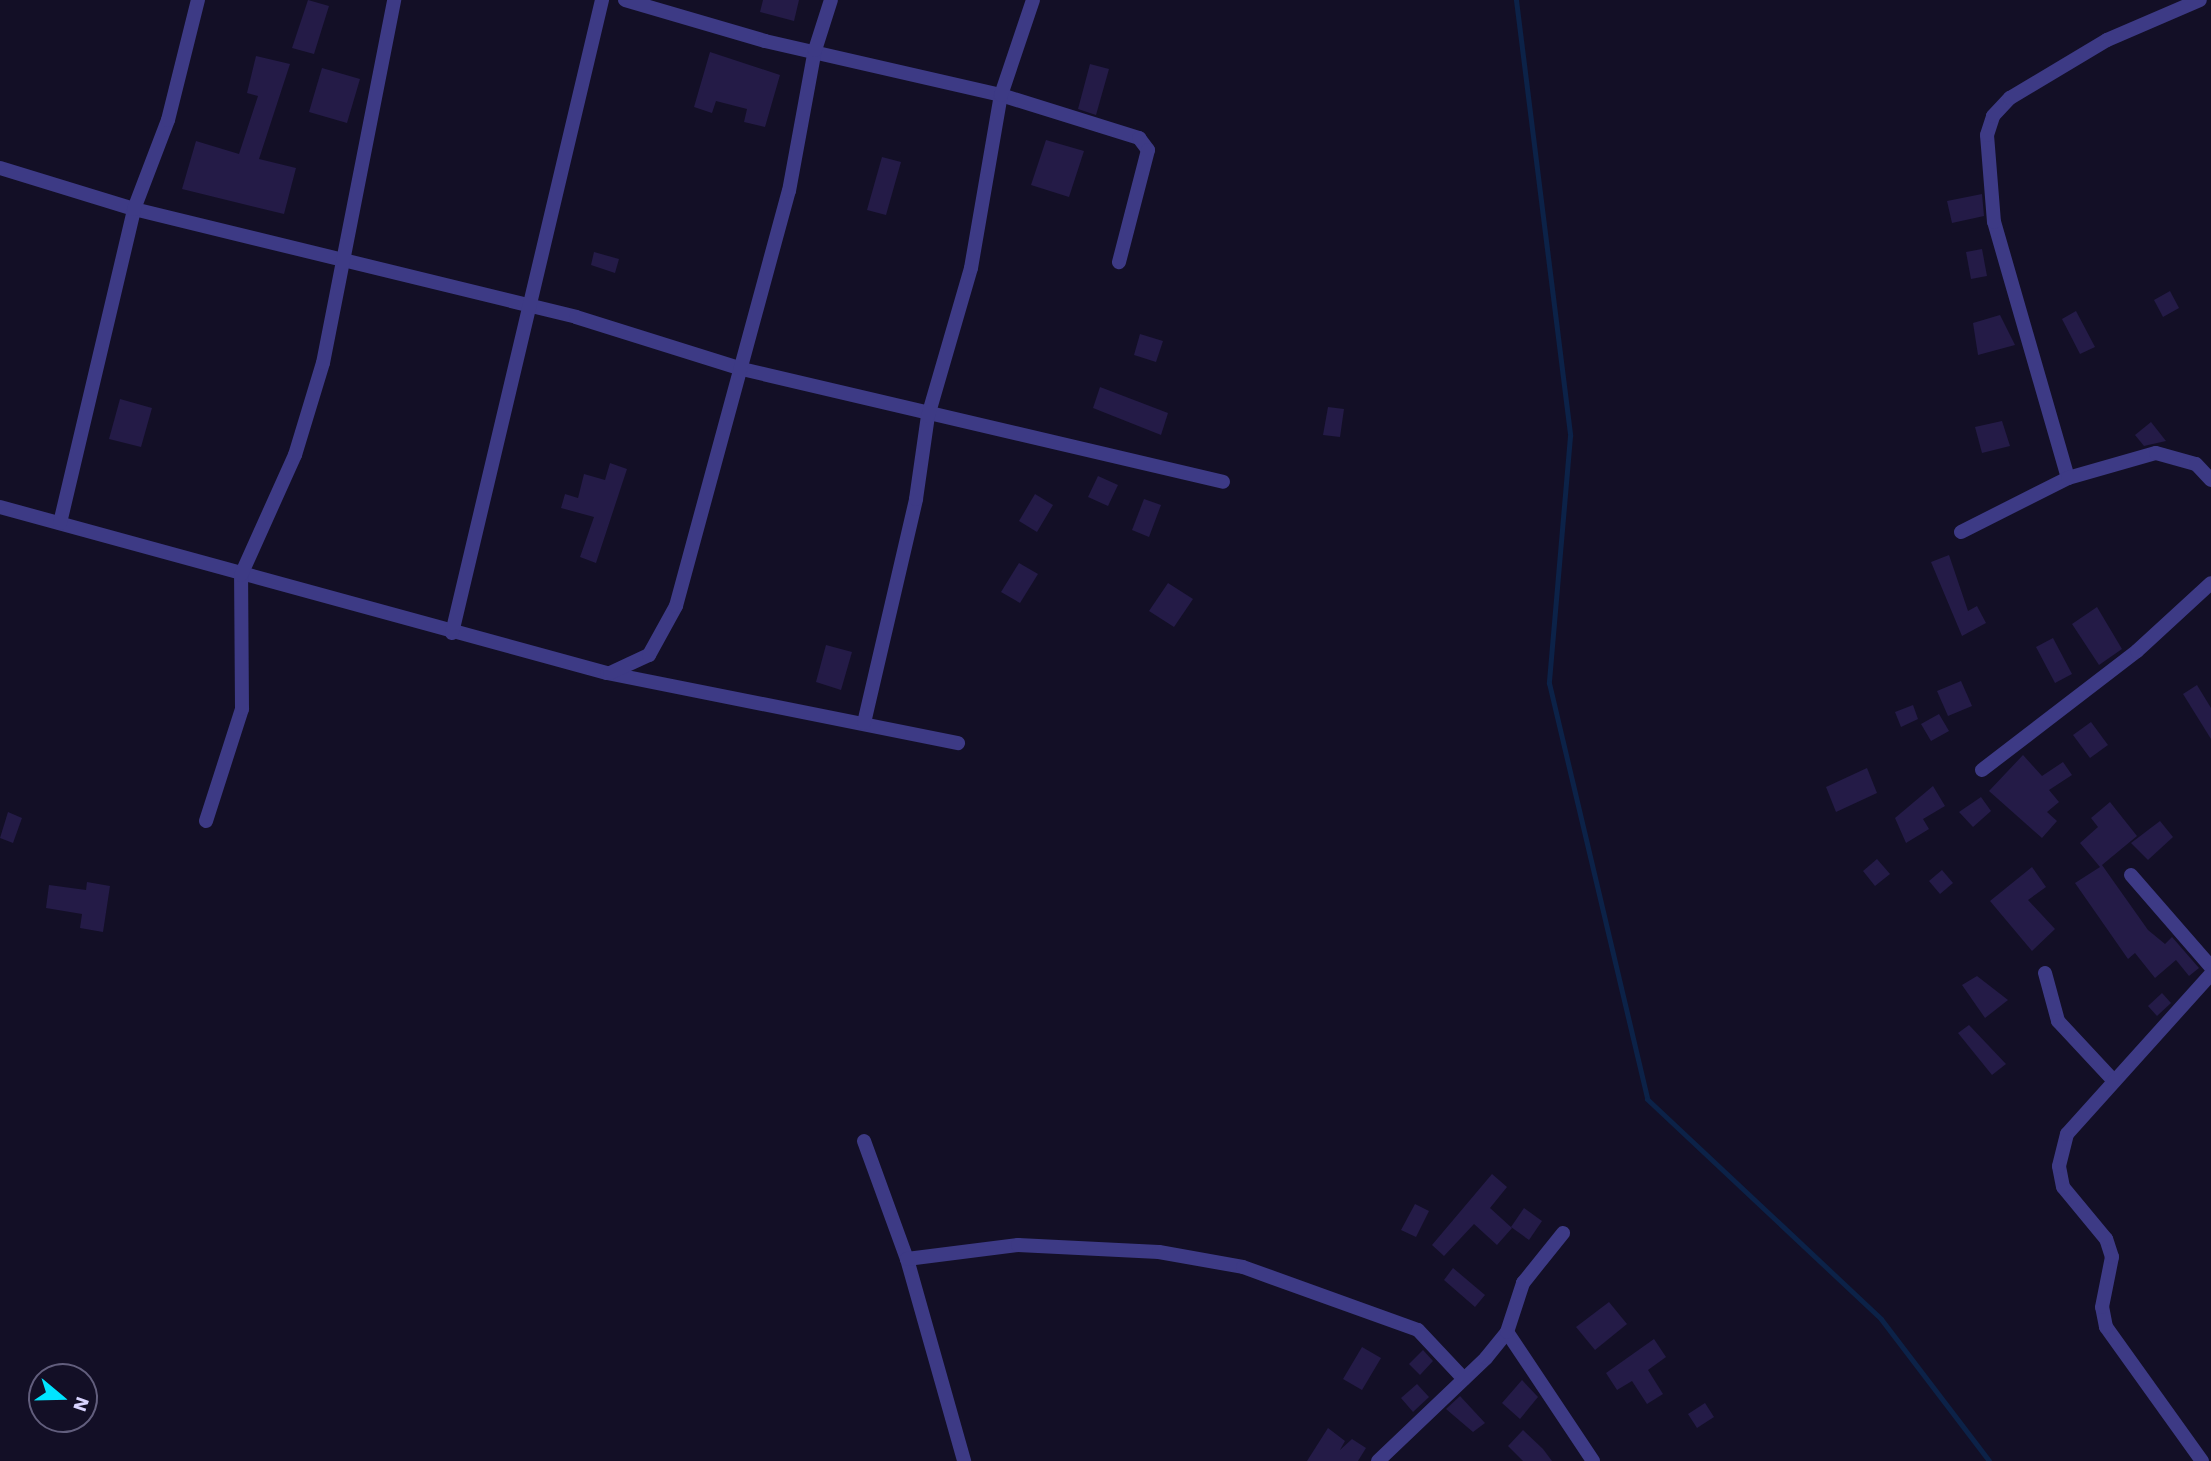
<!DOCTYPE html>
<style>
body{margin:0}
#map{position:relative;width:2211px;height:1461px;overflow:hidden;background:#130f26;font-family:"Work Sans",sans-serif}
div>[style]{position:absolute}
.stream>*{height:5px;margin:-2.5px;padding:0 2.5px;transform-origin:2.5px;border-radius:2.5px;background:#0c2248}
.building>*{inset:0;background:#241b47}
.minor>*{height:14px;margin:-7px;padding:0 7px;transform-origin:7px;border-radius:7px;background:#3d3a85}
span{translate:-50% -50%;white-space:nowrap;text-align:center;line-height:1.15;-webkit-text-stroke:6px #130f26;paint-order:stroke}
.north{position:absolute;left:28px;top:1363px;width:70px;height:70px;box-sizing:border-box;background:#130f26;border:2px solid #625e7d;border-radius:50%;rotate:109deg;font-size:19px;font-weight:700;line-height:28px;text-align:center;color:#d9d4ff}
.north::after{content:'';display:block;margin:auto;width:24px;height:32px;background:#00e5ff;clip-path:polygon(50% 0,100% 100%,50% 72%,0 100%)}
</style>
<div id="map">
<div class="stream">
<div style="left:1516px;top:0;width:439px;rotate:82.9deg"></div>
<div style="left:1570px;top:436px;width:248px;rotate:94.9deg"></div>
<div style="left:1549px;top:683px;width:427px;rotate:76.7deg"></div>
<div style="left:1647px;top:1099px;width:321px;rotate:43.2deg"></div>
<div style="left:1881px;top:1319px;width:178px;rotate:52.7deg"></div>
</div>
<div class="building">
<div style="clip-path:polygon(308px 0,329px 6px,314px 54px,292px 48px)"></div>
<div style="clip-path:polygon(763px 0,799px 0,794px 21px,760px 12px)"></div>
<div style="clip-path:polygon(710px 52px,780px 75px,765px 127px,744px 122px,747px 109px,716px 101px,712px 113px,694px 107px)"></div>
<div style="clip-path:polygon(256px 56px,290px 64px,259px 159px,296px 168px,284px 214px,182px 189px,196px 141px,239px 154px,258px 96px,247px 93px)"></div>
<div style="clip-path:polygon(1090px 64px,1109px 69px,1096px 115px,1078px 109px)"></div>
<div style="clip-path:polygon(322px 68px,360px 79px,347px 123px,309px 112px)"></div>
<div style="clip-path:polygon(1046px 140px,1084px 151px,1069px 197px,1031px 185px)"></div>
<div style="clip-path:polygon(882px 157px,901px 162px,886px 215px,867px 210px)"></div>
<div style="clip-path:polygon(1982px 194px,1984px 216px,1952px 223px,1947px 201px)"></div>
<div style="clip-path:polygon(1982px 249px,1987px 276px,1971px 279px,1966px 252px)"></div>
<div style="clip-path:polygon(594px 252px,619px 259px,615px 273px,591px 265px)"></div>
<div style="clip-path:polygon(2170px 291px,2179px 308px,2163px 317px,2154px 300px)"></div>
<div style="clip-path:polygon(2076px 311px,2095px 347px,2080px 354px,2062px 319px)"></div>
<div style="clip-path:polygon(2000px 315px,2015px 345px,1978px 355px,1973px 323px)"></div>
<div style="clip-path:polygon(1140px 334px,1163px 341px,1156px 362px,1134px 355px)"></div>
<div style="clip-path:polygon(1100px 387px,1168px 413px,1161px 435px,1093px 408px)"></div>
<div style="clip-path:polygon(120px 399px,152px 408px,141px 447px,109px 439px)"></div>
<div style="clip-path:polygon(1328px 407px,1344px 409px,1340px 437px,1323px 435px)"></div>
<div style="clip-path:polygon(2002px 421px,2010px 446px,1982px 453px,1975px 427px)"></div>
<div style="clip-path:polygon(2151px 422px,2166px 441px,2144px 446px,2135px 435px)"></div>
<div style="clip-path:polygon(610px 463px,627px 469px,596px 563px,580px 557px,594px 517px,561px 508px,565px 494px,578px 498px,584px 474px,605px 480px)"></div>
<div style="clip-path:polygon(1098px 476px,1118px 485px,1108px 506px,1088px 497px)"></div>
<div style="clip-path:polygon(1035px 494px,1053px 505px,1037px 532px,1019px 521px)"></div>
<div style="clip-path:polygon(1144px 499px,1161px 505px,1149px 537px,1132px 530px)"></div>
<div style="clip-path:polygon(1949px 555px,1968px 611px,1977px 606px,1986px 623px,1962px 636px,1931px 562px)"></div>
<div style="clip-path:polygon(1019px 563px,1038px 574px,1020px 603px,1001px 592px)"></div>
<div style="clip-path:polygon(1168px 583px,1193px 599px,1174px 627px,1149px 611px)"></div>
<div style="clip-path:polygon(2097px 607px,2122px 649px,2099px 665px,2072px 624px)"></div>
<div style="clip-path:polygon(2053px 638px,2072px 674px,2055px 683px,2036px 647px)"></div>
<div style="clip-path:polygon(826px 645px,852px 652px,841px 690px,816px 682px)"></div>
<div style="clip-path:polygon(1961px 681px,1972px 706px,1948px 716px,1937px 691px)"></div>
<div style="clip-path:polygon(2197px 685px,2211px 708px,2211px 739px,2183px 694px)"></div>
<div style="clip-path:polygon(1913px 705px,1918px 719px,1901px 727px,1895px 712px)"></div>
<div style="clip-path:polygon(1939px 714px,1949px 731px,1931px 741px,1921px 724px)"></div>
<div style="clip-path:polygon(2091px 722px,2108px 745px,2090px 758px,2073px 735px)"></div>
<div style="clip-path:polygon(2023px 755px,2042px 776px,2063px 762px,2072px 775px,2049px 790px,2059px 802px,2047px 812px,2057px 821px,2042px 838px,1989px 791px)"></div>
<div style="clip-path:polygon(1867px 768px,1877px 793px,1836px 812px,1826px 787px)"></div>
<div style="clip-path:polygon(1933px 786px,1945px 806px,1923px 819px,1929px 829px,1906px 843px,1895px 818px)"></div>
<div style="clip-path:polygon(1981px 797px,1991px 811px,1973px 827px,1959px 812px)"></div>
<div style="clip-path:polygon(2110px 802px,2137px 836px,2102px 865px,2148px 930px,2165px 944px,2172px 937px,2199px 968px,2189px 976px,2176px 960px,2155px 978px,2135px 953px,2128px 959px,2075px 883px,2100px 867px,2080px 843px,2098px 827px,2091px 818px)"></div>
<div style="clip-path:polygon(8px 812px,22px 818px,13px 843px,0 838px)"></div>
<div style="clip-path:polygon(2160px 821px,2173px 837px,2148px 860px,2131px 843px)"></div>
<div style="clip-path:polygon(1877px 859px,1890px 874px,1875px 886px,1863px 871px)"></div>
<div style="clip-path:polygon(2032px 867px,2046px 887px,2028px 900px,2055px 929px,2032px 951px,1990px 901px)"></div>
<div style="clip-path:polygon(1942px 870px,1953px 883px,1940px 894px,1929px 881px)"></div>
<div style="clip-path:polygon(87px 882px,110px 886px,103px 932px,80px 928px,82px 914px,46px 908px,49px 885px,86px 890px)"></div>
<div style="clip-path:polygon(1977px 976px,2008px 1000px,1985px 1018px,1962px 985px)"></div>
<div style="clip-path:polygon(2162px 993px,2171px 1003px,2157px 1016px,2148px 1006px)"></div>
<div style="clip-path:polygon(1969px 1025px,2006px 1064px,1992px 1075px,1958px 1033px)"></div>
<div style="clip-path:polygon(1492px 1174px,1507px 1187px,1490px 1208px,1512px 1228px,1497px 1245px,1474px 1224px,1444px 1256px,1432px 1245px)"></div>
<div style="clip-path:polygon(1415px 1204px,1429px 1211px,1416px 1237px,1401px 1230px)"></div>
<div style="clip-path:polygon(1524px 1208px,1542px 1221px,1529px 1240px,1511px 1227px)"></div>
<div style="clip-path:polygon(1453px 1268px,1485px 1295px,1475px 1307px,1444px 1280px)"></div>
<div style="clip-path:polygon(1609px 1302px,1627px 1324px,1595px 1350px,1576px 1327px)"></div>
<div style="clip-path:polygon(1654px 1339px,1666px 1357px,1648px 1370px,1663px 1394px,1647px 1404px,1632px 1381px,1617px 1390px,1606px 1373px)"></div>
<div style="clip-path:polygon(1362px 1347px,1381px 1358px,1362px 1390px,1343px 1379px)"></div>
<div style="clip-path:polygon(1423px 1350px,1433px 1361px,1420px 1375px,1409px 1364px)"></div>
<div style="clip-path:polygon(1522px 1380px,1538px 1397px,1520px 1419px,1502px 1403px)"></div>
<div style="clip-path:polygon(1417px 1384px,1429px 1397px,1413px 1412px,1401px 1398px)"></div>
<div style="clip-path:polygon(1460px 1396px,1485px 1423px,1473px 1432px,1446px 1409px)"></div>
<div style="clip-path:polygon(1705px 1403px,1714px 1417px,1697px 1428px,1688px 1414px)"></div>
<div style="clip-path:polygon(1328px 1428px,1345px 1441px,1340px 1450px,1352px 1439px,1366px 1448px,1358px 1461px,1307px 1461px)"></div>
<div style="clip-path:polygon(1523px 1430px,1543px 1449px,1552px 1461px,1523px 1461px,1508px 1446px)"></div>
</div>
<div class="minor">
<div style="left:625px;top:0;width:146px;rotate:16.3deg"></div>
<div style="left:765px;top:41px;width:242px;rotate:12.9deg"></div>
<div style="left:1001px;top:95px;width:145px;rotate:17.3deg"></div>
<div style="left:1139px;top:138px;width:15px;rotate:53deg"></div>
<div style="left:1148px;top:150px;width:116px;rotate:104.5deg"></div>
<div style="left:0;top:168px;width:140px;rotate:17deg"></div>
<div style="left:134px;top:209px;width:455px;rotate:13.7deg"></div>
<div style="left:576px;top:317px;width:174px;rotate:17.4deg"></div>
<div style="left:742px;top:369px;width:494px;rotate:13.2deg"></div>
<div style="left:2068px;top:478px;width:266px;rotate:-106.1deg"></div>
<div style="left:1994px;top:222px;width:87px;rotate:-94.6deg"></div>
<div style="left:1987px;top:135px;width:20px;rotate:-72deg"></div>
<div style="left:1993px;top:116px;width:25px;rotate:-47deg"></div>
<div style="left:2010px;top:98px;width:113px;rotate:-30.9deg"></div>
<div style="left:2107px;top:40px;width:101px;rotate:-23.3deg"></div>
<div style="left:0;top:507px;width:629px;rotate:15.3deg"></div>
<div style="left:607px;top:673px;width:358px;rotate:11.3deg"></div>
<div style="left:60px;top:523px;width:323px;rotate:-76.7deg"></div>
<div style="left:134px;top:209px;width:95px;rotate:-69.1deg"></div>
<div style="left:168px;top:120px;width:124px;rotate:-76deg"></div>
<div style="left:1961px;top:532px;width:120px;rotate:-26.8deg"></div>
<div style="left:2068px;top:478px;width:91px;rotate:-15.9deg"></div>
<div style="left:2156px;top:453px;width:41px;rotate:15.4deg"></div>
<div style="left:2196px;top:464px;width:22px;rotate:47deg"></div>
<div style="left:452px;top:633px;width:651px;rotate:-76.67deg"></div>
<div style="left:610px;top:673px;width:43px;rotate:-24.8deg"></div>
<div style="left:649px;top:655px;width:56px;rotate:-61.1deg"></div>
<div style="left:676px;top:606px;width:430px;rotate:-74.8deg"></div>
<div style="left:789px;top:191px;width:143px;rotate:-79.6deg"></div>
<div style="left:815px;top:50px;width:52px;rotate:-72.3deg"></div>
<div style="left:864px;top:723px;width:230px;rotate:-76.9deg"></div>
<div style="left:916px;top:499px;width:84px;rotate:-81.8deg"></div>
<div style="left:928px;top:416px;width:154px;rotate:-73.8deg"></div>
<div style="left:971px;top:268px;width:176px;rotate:-80.2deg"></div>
<div style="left:1001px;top:95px;width:100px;rotate:-71.4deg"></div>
<div style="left:1982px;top:770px;width:195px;rotate:-37.5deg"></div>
<div style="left:2137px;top:651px;width:100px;rotate:-42.6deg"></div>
<div style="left:206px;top:821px;width:118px;rotate:-72.2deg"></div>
<div style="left:242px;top:709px;width:134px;rotate:-90.4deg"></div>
<div style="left:241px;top:575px;width:132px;rotate:-65.8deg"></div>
<div style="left:295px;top:455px;width:96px;rotate:-73.1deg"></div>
<div style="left:323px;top:363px;width:370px;rotate:-78.9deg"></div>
<div style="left:2131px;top:875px;width:122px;rotate:49deg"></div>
<div style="left:2045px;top:973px;width:50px;rotate:74.8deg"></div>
<div style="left:2058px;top:1021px;width:81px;rotate:47deg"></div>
<div style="left:864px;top:1141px;width:126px;rotate:70deg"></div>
<div style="left:907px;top:1259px;width:210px;rotate:74.2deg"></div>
<div style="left:907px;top:1259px;width:112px;rotate:-7.2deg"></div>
<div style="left:1018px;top:1245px;width:141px;rotate:2.8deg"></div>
<div style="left:1159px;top:1252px;width:85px;rotate:10.1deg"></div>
<div style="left:1243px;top:1267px;width:186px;rotate:19.8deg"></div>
<div style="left:1418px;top:1330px;width:67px;rotate:46.8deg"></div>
<div style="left:1507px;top:1332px;width:155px;rotate:56.3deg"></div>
<div style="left:1378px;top:1461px;width:149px;rotate:-43.6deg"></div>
<div style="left:1486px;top:1358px;width:33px;rotate:-51deg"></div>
<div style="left:1507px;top:1332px;width:52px;rotate:-71.9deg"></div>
<div style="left:1523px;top:1283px;width:64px;rotate:-51.3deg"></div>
<div style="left:2202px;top:1461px;width:165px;rotate:-125.6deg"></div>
<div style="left:2106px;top:1327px;width:20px;rotate:-101deg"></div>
<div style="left:2102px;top:1307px;width:51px;rotate:-78.7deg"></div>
<div style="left:2112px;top:1257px;width:19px;rotate:-108deg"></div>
<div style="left:2106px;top:1239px;width:67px;rotate:-129.6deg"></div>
<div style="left:2063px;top:1187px;width:21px;rotate:-101deg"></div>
<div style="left:2059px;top:1166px;width:33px;rotate:-76deg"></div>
<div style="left:2067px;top:1134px;width:215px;rotate:-48deg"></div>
</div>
<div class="north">N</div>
</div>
